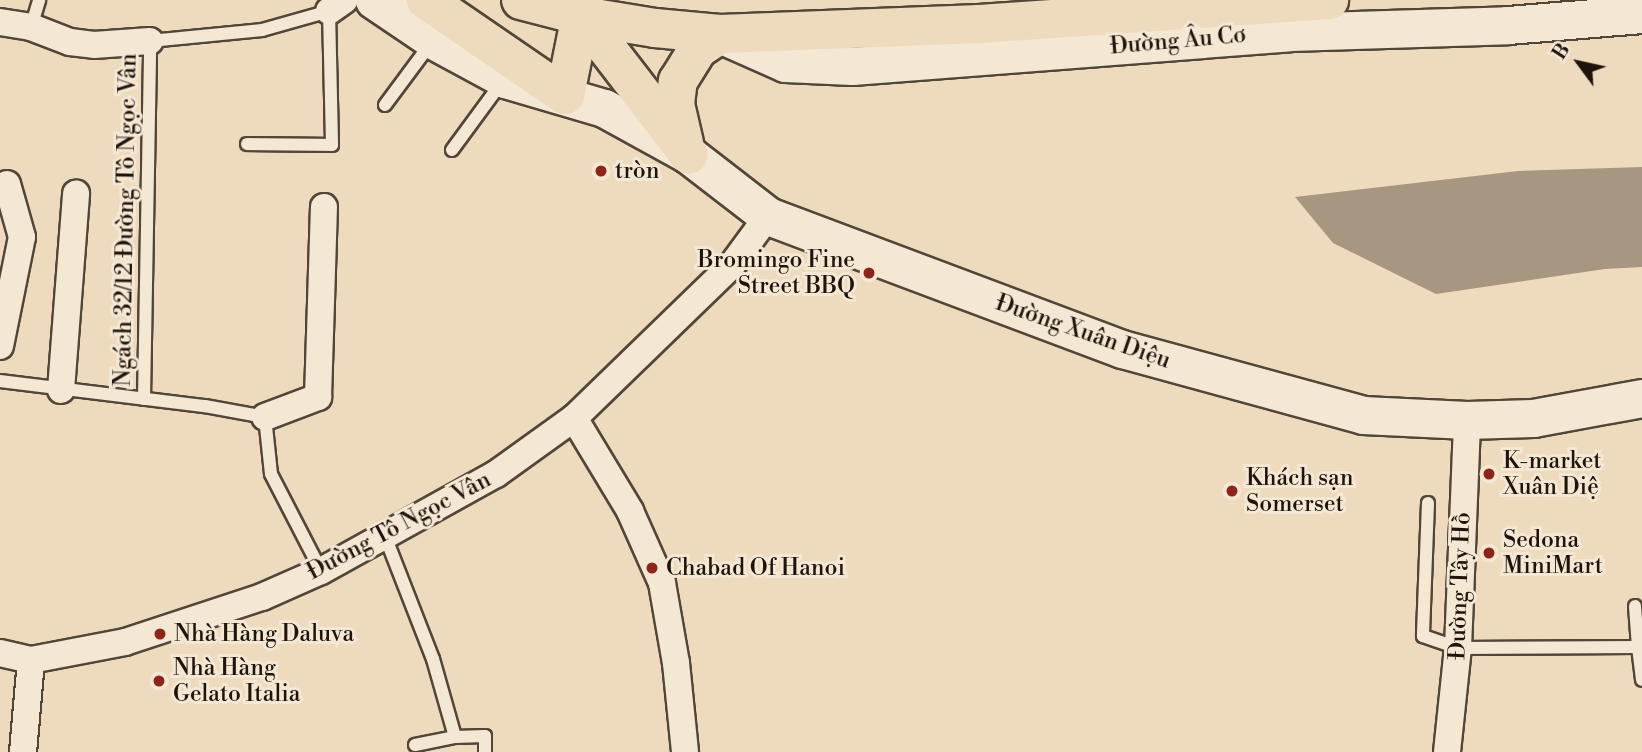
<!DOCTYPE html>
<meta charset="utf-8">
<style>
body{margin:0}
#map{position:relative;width:1642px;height:752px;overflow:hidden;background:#eedabd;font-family:"Libre Bodoni",serif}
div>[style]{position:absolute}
.water>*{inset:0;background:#a79780}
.roads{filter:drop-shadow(2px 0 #524638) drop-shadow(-2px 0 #524638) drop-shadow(0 2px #524638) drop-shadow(0 -2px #524638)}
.lane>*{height:12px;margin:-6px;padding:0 6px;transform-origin:6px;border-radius:6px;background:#f4e7d4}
.street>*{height:26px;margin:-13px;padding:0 13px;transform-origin:13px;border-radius:13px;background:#f4e7d4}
.secondary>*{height:37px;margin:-18.5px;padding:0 18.5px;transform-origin:18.5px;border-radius:18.5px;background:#f4e7d4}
.primary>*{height:38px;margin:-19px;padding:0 19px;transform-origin:19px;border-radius:19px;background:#eedabd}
.dots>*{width:19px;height:19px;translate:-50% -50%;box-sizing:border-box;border:4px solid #f4e7d4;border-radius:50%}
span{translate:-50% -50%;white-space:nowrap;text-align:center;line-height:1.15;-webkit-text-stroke:6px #f4e7d4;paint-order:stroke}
.street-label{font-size:23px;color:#1e140b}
.poi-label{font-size:23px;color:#1e140b}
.left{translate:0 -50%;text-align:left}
.right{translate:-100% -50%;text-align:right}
.north{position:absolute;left:1544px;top:28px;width:70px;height:70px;-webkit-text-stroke:5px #f4e7d4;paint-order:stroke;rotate:303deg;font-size:19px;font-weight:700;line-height:28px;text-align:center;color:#1e140b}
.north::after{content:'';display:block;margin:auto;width:24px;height:32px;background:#1e140b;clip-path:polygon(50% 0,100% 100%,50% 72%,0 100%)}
</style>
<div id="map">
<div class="water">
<div style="clip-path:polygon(1642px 167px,1642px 267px,1605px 269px,1436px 294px,1333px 243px,1295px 197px,1518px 171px)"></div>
</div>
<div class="roads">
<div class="lane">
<div style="left:31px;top:27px;width:28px;rotate:-73deg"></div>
<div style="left:385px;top:105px;width:77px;rotate:-53.4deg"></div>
<div style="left:452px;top:150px;width:84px;rotate:-53.7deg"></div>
<div style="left:0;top:381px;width:207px;rotate:7deg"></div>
<div style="left:205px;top:406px;width:61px;rotate:10.4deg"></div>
<div style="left:265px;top:417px;width:57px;rotate:84deg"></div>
<div style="left:271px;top:474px;width:109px;rotate:62.7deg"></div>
<div style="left:144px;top:399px;width:358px;rotate:-89deg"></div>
<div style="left:150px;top:41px;width:113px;rotate:-5.6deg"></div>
<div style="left:262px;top:30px;width:70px;rotate:-15.8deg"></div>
<div style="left:329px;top:11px;width:134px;rotate:88.7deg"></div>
<div style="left:332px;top:145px;width:85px;rotate:-179.3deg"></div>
<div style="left:1428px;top:503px;width:133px;rotate:92.2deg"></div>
<div style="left:1423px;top:636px;width:37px;rotate:19deg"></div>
<div style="left:1458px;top:648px;width:180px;rotate:-0.3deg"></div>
<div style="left:1638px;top:647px;width:41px;rotate:-94.2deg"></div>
<div style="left:385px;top:536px;width:132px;rotate:68.7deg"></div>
<div style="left:433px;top:659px;width:81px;rotate:74.2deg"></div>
<div style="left:1638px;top:647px;width:33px;rotate:83deg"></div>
<div style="left:415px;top:745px;width:41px;rotate:-11.3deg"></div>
<div style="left:455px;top:737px;width:30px;rotate:-2deg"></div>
<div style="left:485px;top:736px;width:16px;rotate:90deg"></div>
</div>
<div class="street">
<div style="left:329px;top:11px;width:19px;rotate:-35deg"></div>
<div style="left:0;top:22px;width:31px;rotate:9deg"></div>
<div style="left:31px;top:27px;width:42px;rotate:21deg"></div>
<div style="left:70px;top:42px;width:24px;rotate:7deg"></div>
<div style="left:94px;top:45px;width:56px;rotate:-4.1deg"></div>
<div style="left:0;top:346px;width:111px;rotate:-78.6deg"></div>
<div style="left:22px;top:237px;width:55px;rotate:-105.8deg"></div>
<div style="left:61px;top:390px;width:197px;rotate:-85.6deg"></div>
<div style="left:265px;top:417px;width:57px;rotate:-20.7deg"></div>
<div style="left:318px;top:397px;width:190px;rotate:-88.2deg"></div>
<div style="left:574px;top:418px;width:109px;rotate:58.9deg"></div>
<div style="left:630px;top:511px;width:79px;rotate:66deg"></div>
<div style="left:662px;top:583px;width:81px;rotate:80.1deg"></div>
<div style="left:676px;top:663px;width:89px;rotate:84.2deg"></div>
<div style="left:0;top:653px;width:32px;rotate:13deg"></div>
<div style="left:31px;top:660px;width:96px;rotate:-10.8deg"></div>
<div style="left:125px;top:642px;width:144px;rotate:-18.2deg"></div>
<div style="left:262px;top:597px;width:64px;rotate:-23.8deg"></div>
<div style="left:321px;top:571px;width:200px;rotate:-29deg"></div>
<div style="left:496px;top:474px;width:96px;rotate:-35.7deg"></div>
<div style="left:574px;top:418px;width:220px;rotate:-44.1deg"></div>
<div style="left:732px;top:265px;width:61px;rotate:-53.7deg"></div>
<div style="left:23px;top:752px;width:92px;rotate:-85deg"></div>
<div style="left:1447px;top:752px;width:105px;rotate:-84deg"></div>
<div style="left:1458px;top:648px;width:228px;rotate:-87.7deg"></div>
</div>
<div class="secondary">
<div style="left:374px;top:0;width:71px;rotate:34.1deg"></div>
<div style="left:433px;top:40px;width:82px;rotate:28.4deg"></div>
<div style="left:505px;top:79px;width:103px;rotate:16.3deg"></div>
<div style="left:604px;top:108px;width:97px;rotate:28.9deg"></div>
<div style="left:689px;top:155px;width:100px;rotate:37.7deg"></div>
<div style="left:768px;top:216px;width:378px;rotate:20.6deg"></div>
<div style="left:1122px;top:349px;width:250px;rotate:15.3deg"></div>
<div style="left:1363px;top:415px;width:104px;rotate:2.8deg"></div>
<div style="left:1467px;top:420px;width:66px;rotate:-1.7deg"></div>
<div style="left:1533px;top:418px;width:111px;rotate:-10.4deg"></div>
<div style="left:720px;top:34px;width:71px;rotate:24deg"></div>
<div style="left:785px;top:63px;width:67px;rotate:2.6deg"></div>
<div style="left:852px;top:66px;width:439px;rotate:-4.4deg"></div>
<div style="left:1290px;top:32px;width:218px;rotate:-1.8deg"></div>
<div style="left:1508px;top:25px;width:134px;rotate:-4.7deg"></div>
</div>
<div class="primary">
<div style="left:426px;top:0;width:168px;rotate:34.4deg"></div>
<div style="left:565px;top:95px;width:97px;rotate:-78.7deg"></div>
<div style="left:521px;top:0;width:63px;rotate:14.7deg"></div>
<div style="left:582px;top:16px;width:74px;rotate:9.3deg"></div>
<div style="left:655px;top:28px;width:65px;rotate:5.3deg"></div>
<div style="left:720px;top:34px;width:259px;rotate:-2.2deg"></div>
<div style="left:979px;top:24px;width:351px;rotate:-3.9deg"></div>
<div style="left:582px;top:16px;width:175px;rotate:52.4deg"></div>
<div style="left:684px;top:143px;width:40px;rotate:-103deg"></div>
<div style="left:675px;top:104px;width:23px;rotate:-83deg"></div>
<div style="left:678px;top:81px;width:38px;rotate:-58deg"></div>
<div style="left:698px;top:49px;width:27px;rotate:-34deg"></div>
</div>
</div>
<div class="dots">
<div style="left:601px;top:171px;background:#8f2418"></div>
<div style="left:869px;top:273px;background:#8f2418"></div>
<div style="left:1489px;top:474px;background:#8f2418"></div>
<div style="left:1232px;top:491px;background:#8f2418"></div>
<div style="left:1489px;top:553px;background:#8f2418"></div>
<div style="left:652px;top:568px;background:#8f2418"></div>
<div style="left:160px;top:634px;background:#8f2418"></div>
<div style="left:159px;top:681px;background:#8f2418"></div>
</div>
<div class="street-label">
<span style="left:1178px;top:41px;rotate:-5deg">Đường Âu Cơ</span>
<span style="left:126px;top:220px;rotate:-89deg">Ngách 32/12 Đường Tô Ngọc Vân</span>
<span style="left:1083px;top:332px;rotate:19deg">Đường Xuân Diệu</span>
<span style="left:399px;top:526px;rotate:-28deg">Đường Tô Ngọc Vân</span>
<span style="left:1460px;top:586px;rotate:-88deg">Đường Tây Hồ</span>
</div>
<div class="poi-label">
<span class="left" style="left:615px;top:171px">tròn</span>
<span class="right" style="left:855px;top:273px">Bromingo Fine<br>Street BBQ</span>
<span class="left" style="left:1503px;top:474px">K-market<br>Xuân Diệ</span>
<span class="left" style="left:1246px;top:491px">Khách sạn<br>Somerset</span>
<span class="left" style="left:1503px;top:553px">Sedona<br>MiniMart</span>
<span class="left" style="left:666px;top:568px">Chabad Of Hanoi</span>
<span class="left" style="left:174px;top:634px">Nhà Hàng Daluva</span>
<span class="left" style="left:173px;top:681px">Nhà Hàng<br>Gelato Italia</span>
</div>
<div class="north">B</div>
</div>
